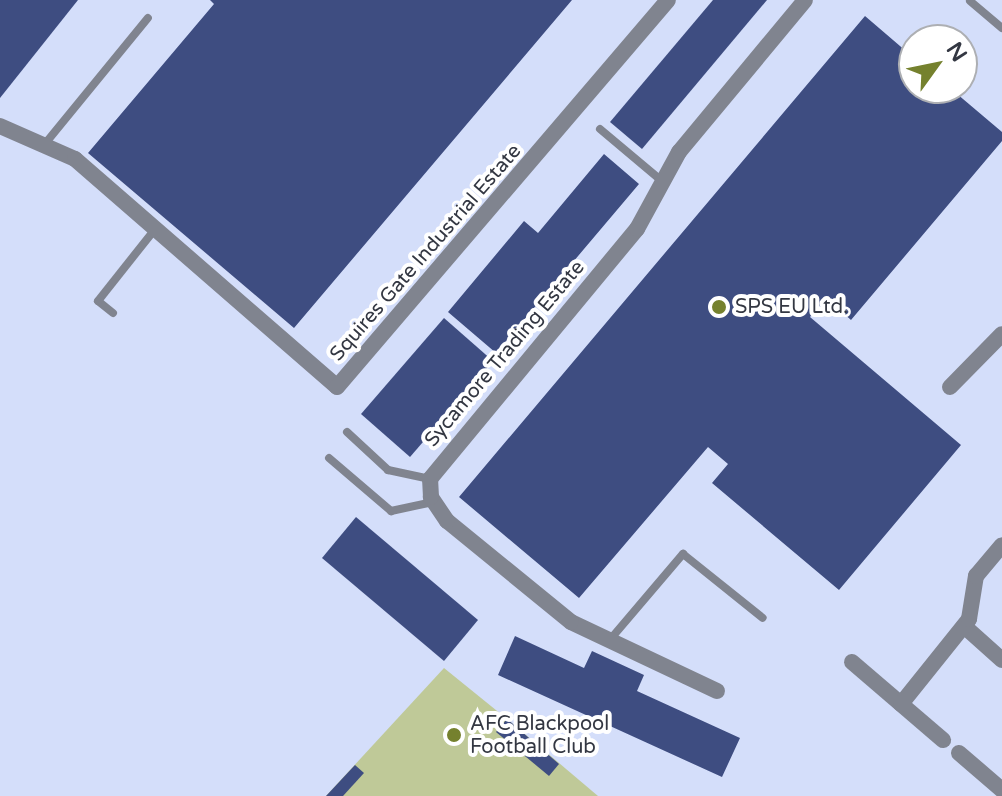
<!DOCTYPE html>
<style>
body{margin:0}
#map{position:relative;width:1002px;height:796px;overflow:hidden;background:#d4defa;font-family:"Varela Round",sans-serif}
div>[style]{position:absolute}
.green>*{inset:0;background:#bfc998}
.building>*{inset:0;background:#3e4d81}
.lane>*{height:8px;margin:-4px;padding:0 4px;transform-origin:4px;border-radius:4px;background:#80848f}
.street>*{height:16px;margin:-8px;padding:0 8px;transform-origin:8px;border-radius:8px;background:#80848f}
.dots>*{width:22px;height:22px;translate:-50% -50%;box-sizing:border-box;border:4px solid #fff;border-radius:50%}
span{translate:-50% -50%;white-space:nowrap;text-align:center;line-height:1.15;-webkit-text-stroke:8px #fff;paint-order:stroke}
.street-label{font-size:20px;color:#333742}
.poi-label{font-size:20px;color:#333742}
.left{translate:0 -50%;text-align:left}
.north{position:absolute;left:898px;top:24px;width:80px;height:80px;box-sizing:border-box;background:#fff;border:2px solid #adafb3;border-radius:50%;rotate:57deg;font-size:22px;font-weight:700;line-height:32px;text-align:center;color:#333742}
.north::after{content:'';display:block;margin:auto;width:28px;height:36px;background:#75812e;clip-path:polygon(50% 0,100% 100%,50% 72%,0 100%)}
</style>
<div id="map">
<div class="green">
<div style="clip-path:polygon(444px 668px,507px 719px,598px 796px,326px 796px)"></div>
</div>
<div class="building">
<div style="clip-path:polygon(0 0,78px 0,0 98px)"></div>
<div style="clip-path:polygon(210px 0,572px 0,294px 328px,88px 153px,214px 4px)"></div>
<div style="clip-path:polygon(713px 0,767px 0,642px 149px,610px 122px)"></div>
<div style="clip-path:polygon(865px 16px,914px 58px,914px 88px,950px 88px,1002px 132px,1002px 141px,851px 320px,826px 298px,810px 317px,961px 445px,839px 590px,712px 483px,728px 464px,708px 447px,579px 598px,459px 497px)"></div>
<div style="clip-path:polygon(604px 154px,639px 184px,496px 353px,448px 312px,524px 221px,538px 233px)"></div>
<div style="clip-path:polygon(444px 318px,493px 361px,410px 457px,361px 414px)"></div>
<div style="clip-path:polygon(356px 517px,478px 620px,444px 661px,322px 558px)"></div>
<div style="clip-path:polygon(515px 636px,584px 668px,592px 651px,644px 675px,637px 691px,740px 738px,722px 777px,498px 675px)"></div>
<div style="clip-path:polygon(507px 719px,559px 764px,549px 776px,496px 732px)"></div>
<div style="clip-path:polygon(355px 765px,364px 773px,343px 796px,326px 796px)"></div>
</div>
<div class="lane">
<div style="left:970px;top:1px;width:42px;rotate:40.2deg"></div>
<div style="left:600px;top:129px;width:81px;rotate:40deg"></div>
<div style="left:44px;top:145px;width:164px;rotate:-50.7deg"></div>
<div style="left:113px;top:313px;width:19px;rotate:-141deg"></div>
<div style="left:98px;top:301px;width:92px;rotate:-51.6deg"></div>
<div style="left:347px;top:432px;width:56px;rotate:42.8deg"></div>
<div style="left:388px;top:470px;width:43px;rotate:12.1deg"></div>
<div style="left:329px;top:458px;width:82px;rotate:40.5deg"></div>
<div style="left:391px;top:511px;width:43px;rotate:-12.1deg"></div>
<div style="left:608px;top:642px;width:116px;rotate:-49.6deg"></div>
<div style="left:683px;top:554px;width:102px;rotate:38.7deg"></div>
</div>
<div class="street">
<div style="left:0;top:126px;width:82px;rotate:23.7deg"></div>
<div style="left:75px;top:159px;width:347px;rotate:41deg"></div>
<div style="left:337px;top:387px;width:509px;rotate:-49.46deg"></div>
<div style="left:950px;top:387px;width:74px;rotate:-45.5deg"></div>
<div style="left:964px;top:626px;width:51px;rotate:41.8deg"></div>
<div style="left:852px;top:662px;width:120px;rotate:40.6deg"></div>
<div style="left:717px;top:691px;width:161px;rotate:-154.7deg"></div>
<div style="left:571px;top:622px;width:160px;rotate:-140.8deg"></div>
<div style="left:447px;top:521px;width:29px;rotate:-124deg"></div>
<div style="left:431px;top:497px;width:18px;rotate:-93deg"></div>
<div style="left:430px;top:479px;width:325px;rotate:-50.4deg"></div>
<div style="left:637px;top:229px;width:88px;rotate:-61.4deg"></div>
<div style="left:679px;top:152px;width:197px;rotate:-50.3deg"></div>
<div style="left:901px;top:704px;width:109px;rotate:-51.3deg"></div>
<div style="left:969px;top:619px;width:44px;rotate:-80.8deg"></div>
<div style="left:976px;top:576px;width:40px;rotate:-50deg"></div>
<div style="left:959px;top:753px;width:57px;rotate:40.7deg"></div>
</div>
<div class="dots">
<div style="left:719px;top:307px;background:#75812e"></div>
<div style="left:454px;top:735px;background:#75812e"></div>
</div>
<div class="street-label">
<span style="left:426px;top:253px;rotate:-49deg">Squires Gate Industrial Estate</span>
<span style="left:505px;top:354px;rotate:-50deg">Sycamore Trading Estate</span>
</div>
<div class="poi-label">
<span class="left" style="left:735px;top:307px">SPS EU Ltd.</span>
<span class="left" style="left:470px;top:736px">AFC Blackpool<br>Football Club</span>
</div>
<div class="north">N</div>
</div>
